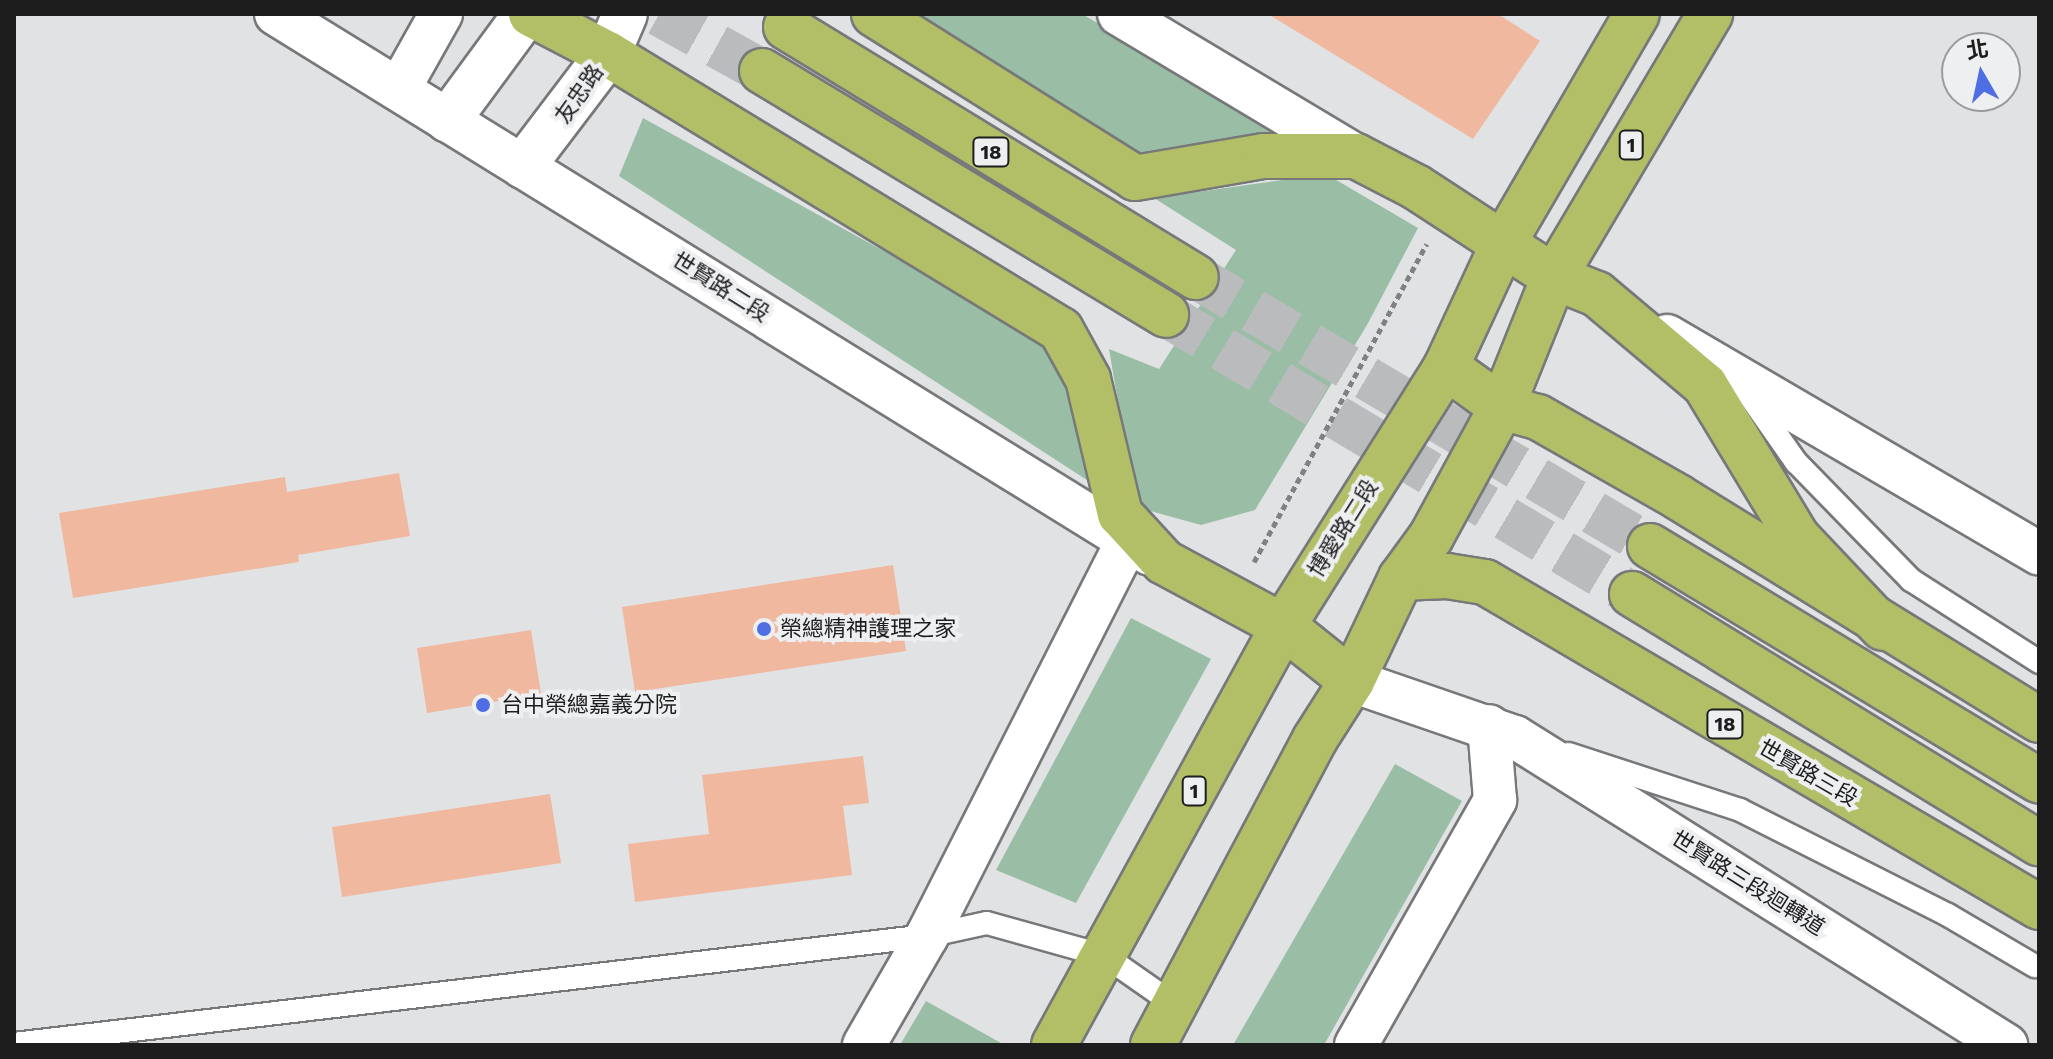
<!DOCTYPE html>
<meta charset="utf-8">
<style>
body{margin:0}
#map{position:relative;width:2053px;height:1059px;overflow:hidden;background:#e1e2e4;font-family:"Work Sans","Noto Sans TC",sans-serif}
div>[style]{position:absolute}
.green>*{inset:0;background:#9abda5}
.building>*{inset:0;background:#efb89f}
.primary-tunnel>*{height:44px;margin-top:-22px;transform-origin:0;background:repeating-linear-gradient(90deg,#babbbc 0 44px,transparent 0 66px)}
.path>*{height:5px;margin-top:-2.5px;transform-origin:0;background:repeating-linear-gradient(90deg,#808182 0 6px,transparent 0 10px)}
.roads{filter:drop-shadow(2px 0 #77787a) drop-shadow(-2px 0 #77787a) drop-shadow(0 2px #77787a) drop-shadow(0 -2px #77787a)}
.service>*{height:22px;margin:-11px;padding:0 11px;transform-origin:11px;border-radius:11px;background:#fff}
.minor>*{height:42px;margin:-21px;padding:0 21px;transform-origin:21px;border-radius:21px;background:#fff}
.tertiary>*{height:44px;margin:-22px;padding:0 22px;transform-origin:22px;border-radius:22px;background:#fff}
.primary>*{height:44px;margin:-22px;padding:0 22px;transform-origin:22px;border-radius:22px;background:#b2bf66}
.dots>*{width:22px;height:22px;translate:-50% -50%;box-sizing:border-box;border:4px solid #eeeff1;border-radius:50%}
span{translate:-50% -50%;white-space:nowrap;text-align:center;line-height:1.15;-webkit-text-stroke:8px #eeeff1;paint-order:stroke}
.shield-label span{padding:2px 6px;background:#eeeff1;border:2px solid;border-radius:6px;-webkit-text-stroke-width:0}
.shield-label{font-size:20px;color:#1d1d1e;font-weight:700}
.street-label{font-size:22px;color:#1d1d1e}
.poi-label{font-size:22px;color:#1d1d1e}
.left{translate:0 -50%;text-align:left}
.frame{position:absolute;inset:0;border:16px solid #1d1d1e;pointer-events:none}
.north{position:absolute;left:1941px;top:32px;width:80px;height:80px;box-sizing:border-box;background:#eeeff1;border:2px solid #9a9b9d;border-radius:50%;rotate:351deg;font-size:22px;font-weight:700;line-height:32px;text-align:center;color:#1d1d1e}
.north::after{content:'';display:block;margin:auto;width:28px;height:36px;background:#506ee3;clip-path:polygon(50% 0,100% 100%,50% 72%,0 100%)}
</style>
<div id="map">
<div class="green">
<div style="clip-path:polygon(909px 14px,1082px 14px,1299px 142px,1140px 162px)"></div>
<div style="clip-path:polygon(643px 118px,1052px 344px,1093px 484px,619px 176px)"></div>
<div style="clip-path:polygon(1326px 174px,1418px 228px,1367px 325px,1255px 510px,1201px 525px,1136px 507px,1109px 349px,1159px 369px,1236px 250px,1154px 198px)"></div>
<div style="clip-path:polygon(1131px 618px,1211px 659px,1076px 903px,996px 870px)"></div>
<div style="clip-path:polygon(1395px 764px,1462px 801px,1324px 1045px,1233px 1045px)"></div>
<div style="clip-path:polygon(926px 1001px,1001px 1043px,999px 1045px,900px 1045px)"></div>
</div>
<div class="building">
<div style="clip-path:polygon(1268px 14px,1498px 14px,1540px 41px,1473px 139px)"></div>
<div style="clip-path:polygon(399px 473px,410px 536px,298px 555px,299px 562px,73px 598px,59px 513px,285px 477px,287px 492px)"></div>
<div style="clip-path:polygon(893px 565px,906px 651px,635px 692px,622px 607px)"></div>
<div style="clip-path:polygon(531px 630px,541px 694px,427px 713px,417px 648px)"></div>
<div style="clip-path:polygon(863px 756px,869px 803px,843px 806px,852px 875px,635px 902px,628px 844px,709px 834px,702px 775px)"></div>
<div style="clip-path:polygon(550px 794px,561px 863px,342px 897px,332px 827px)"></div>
</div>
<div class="primary-tunnel">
<div style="left:659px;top:14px;width:118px;rotate:29deg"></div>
<div style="left:1196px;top:277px;width:528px;rotate:30.65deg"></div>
<div style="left:1166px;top:315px;width:543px;rotate:30.91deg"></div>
</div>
<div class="path">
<div style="left:1254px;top:562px;width:362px;rotate:-61.5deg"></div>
</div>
<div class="roads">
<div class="service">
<div style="left:1749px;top:395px;width:82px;rotate:55deg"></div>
<div style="left:1796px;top:462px;width:165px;rotate:45.7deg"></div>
<div style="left:1911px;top:580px;width:152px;rotate:32.6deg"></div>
<div style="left:1569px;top:754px;width:180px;rotate:18.1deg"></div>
<div style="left:1740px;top:810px;width:233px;rotate:26.8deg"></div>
<div style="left:1948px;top:915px;width:101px;rotate:30.4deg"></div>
<div style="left:14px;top:1044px;width:919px;rotate:-6.75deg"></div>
<div style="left:927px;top:936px;width:61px;rotate:-12.2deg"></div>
<div style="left:987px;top:923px;width:123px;rotate:15.6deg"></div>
<div style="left:1105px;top:956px;width:85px;rotate:35deg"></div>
</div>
<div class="minor">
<div style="left:276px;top:14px;width:1027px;rotate:31.71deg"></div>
<div style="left:1119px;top:14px;width:276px;rotate:30.9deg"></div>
<div style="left:400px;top:87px;width:84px;rotate:-60.7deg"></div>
<div style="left:1667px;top:336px;width:431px;rotate:30.3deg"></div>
<div style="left:1352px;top:681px;width:172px;rotate:19deg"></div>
<div style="left:1515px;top:737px;width:580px;rotate:32.1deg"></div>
<div style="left:864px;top:1045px;width:126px;rotate:-60deg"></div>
<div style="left:927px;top:936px;width:444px;rotate:-63.1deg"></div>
<div style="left:1356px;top:1045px;width:282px;rotate:-60.4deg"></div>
<div style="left:1495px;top:800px;width:74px;rotate:-94.6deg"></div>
</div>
<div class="tertiary">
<div style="left:448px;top:120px;width:132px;rotate:-53.7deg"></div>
<div style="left:523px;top:166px;width:141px;rotate:-52.8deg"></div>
<div style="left:608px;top:54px;width:43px;rotate:-67deg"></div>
</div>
<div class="primary">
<div style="left:531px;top:14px;width:87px;rotate:27.5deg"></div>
<div style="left:608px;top:54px;width:530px;rotate:31.35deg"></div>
<div style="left:1061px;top:330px;width:56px;rotate:61.1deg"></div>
<div style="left:1088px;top:379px;width:139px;rotate:76.7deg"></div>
<div style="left:1120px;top:514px;width:65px;rotate:47.5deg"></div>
<div style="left:1164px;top:562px;width:135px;rotate:28.3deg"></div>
<div style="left:1283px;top:626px;width:88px;rotate:38.6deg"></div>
<div style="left:874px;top:14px;width:308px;rotate:32.1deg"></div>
<div style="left:1135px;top:178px;width:131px;rotate:-9.7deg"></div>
<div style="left:1264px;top:156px;width:92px"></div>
<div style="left:1356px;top:156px;width:68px;rotate:27.3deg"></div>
<div style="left:1416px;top:187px;width:165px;rotate:33.1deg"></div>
<div style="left:1554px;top:277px;width:46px;rotate:21.6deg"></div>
<div style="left:1597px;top:294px;width:141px;rotate:40.1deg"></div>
<div style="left:1705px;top:385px;width:178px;rotate:58.8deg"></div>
<div style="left:1797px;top:537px;width:125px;rotate:46.6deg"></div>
<div style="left:786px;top:27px;width:480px;rotate:31.4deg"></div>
<div style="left:762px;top:71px;width:472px;rotate:31.1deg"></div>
<div style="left:1446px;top:367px;width:69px;rotate:35.5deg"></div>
<div style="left:1502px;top:407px;width:37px;rotate:16deg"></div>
<div style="left:1538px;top:417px;width:161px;rotate:29.7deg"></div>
<div style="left:1678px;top:497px;width:424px;rotate:31.7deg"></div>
<div style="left:1650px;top:546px;width:454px;rotate:31.1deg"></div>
<div style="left:1401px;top:578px;width:46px;rotate:-2.5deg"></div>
<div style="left:1447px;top:576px;width:38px;rotate:9deg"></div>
<div style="left:1485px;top:582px;width:642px;rotate:30.4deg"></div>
<div style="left:1632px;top:594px;width:477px;rotate:31.5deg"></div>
<div style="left:1054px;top:1045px;width:477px;rotate:-61.3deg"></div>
<div style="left:1283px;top:626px;width:306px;rotate:-57.8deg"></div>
<div style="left:1446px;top:367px;width:136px;rotate:-65.1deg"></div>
<div style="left:1503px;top:244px;width:266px;rotate:-59.8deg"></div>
<div style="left:1153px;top:1045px;width:346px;rotate:-62.1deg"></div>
<div style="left:1315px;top:739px;width:69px;rotate:-57.5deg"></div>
<div style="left:1352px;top:681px;width:114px;rotate:-64.6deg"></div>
<div style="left:1401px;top:578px;width:51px;rotate:-53.8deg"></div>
<div style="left:1431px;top:537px;width:148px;rotate:-61.4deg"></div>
<div style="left:1502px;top:407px;width:140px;rotate:-68.2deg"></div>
<div style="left:1554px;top:277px;width:306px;rotate:-59.3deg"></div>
</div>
</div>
<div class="dots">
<div style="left:764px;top:629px;background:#506ee3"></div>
<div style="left:483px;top:705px;background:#506ee3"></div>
</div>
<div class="shield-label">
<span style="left:1631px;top:145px">1</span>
<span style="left:991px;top:152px">18</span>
<span style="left:1725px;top:724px">18</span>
<span style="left:1194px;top:791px">1</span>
</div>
<div class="street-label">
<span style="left:579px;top:94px;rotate:-55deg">友忠路</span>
<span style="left:721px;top:287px;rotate:32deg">世賢路二段</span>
<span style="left:1343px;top:528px;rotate:-58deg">博愛路二段</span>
<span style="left:1808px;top:773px;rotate:30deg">世賢路三段</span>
<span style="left:1748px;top:883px;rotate:32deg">世賢路三段迴轉道</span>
</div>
<div class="poi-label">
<span class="left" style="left:780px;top:629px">榮總精神護理之家</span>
<span class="left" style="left:501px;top:705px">台中榮總嘉義分院</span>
</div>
<div class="frame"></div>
<div class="north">北</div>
</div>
